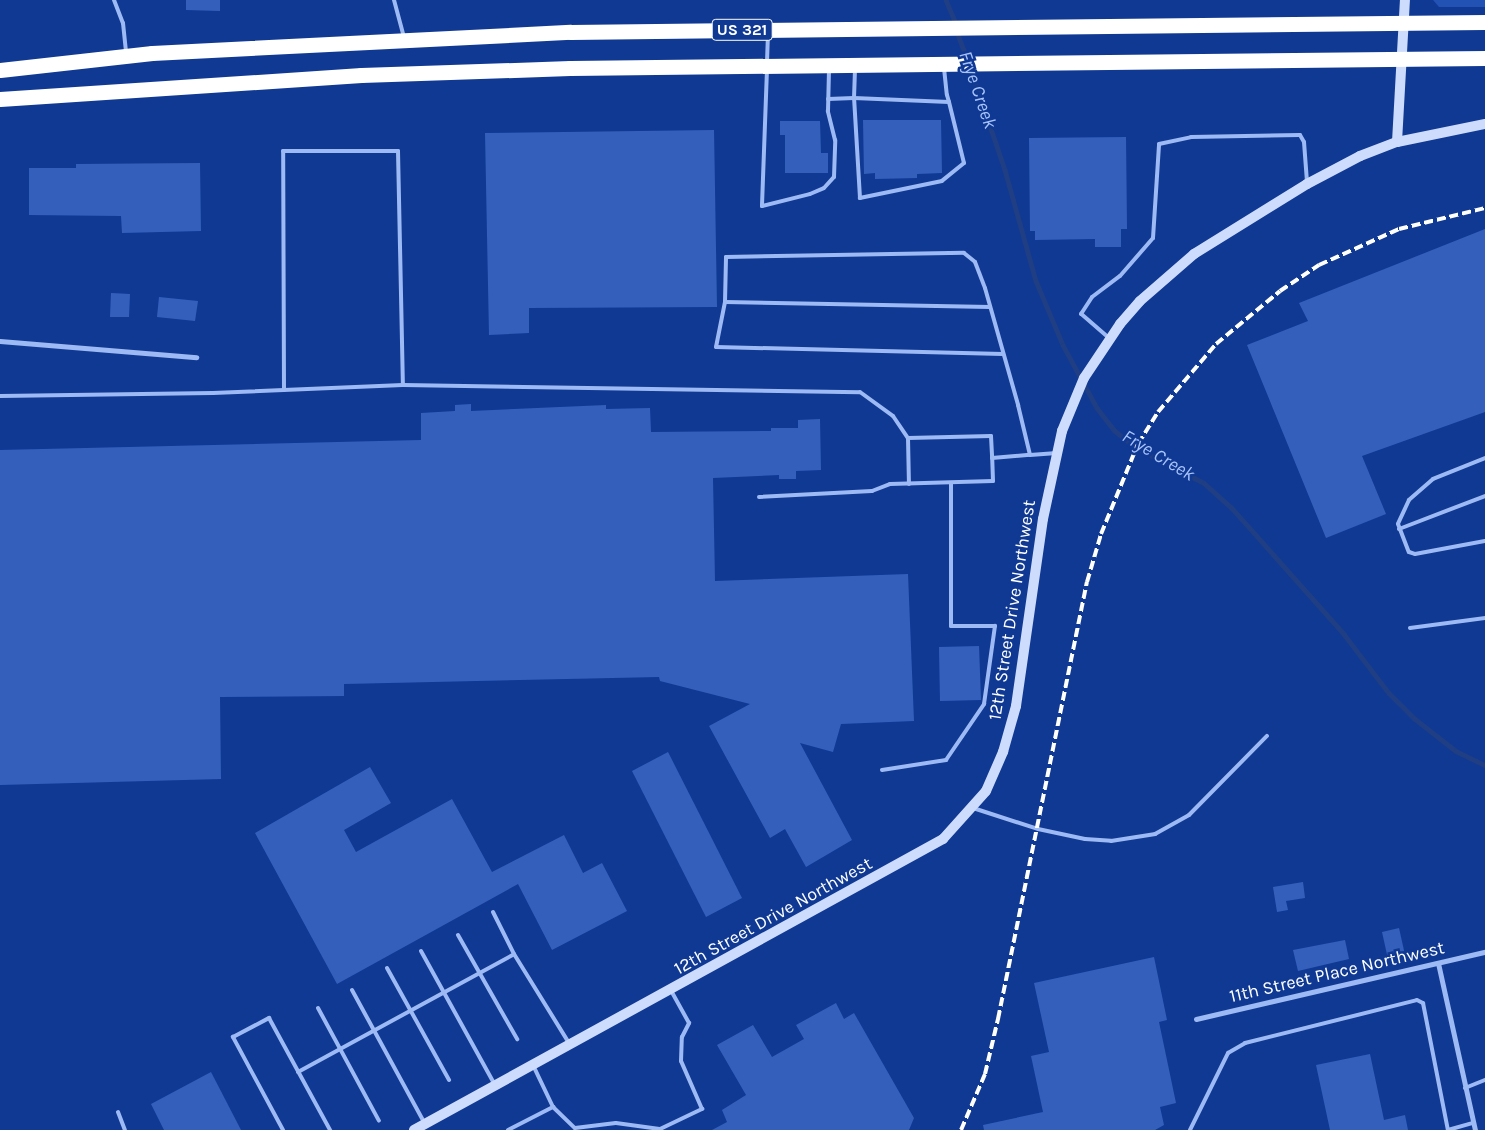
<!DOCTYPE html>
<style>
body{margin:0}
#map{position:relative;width:1485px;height:1130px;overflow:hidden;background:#103994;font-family:Karla,sans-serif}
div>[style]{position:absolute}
.green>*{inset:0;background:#2152b4}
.stream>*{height:4.5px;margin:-2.25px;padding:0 2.25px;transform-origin:2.25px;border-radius:2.25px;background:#1f3e83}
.building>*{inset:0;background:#3460bc}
.lane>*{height:4px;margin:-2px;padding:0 2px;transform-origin:2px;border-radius:2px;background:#9dbaf4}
.street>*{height:5px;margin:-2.5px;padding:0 2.5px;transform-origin:2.5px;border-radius:2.5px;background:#9dbaf4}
.secondary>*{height:10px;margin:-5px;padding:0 5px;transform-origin:5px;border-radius:5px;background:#cddcfd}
.highway>*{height:15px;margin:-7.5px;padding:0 7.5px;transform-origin:7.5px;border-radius:7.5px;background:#fff}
.rail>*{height:4px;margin-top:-2px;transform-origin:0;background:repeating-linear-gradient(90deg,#fff 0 9px,transparent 0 13px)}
span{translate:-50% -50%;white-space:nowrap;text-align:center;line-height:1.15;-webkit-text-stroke:5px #103994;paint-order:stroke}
.shield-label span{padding:1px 4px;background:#103994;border:1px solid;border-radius:4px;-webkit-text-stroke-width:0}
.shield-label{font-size:16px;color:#fff;font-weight:700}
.street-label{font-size:18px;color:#fff}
.water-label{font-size:19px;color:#a9c4fb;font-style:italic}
</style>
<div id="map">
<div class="green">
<div style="clip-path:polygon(1433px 0,1485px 0,1485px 7px,1439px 7px)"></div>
</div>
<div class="stream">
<div style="left:946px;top:0;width:26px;rotate:67deg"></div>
<div style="left:957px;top:32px;width:30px;rotate:69deg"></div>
<div style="left:970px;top:67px;width:109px;rotate:71.2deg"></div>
<div style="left:1005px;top:170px;width:115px;rotate:74.4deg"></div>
<div style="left:1036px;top:281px;width:69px;rotate:67.1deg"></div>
<div style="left:1063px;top:345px;width:72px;rotate:61.6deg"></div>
<div style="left:1097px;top:408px;width:28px;rotate:52deg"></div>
<div style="left:1114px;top:430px;width:27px;rotate:39deg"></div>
<div style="left:1135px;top:447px;width:78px;rotate:27.6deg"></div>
<div style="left:1204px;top:483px;width:36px;rotate:42deg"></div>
<div style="left:1231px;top:507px;width:170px;rotate:48.3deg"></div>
<div style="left:1344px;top:634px;width:74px;rotate:52.7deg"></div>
<div style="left:1389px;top:693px;width:35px;rotate:45deg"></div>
<div style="left:1414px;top:718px;width:53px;rotate:38.2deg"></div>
<div style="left:1456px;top:751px;width:32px;rotate:26deg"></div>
</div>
<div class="building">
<div style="clip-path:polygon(186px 0,220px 0,220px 11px,186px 10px)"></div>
<div style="clip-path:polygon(863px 120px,941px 120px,942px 173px,917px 174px,917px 178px,875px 179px,875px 173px,864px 174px)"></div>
<div style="clip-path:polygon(780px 121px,820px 121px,821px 153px,828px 153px,828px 173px,785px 173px,785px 135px,780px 135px)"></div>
<div style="clip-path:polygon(714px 130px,717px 307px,529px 308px,529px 333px,489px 335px,485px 133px)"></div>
<div style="clip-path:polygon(1126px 137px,1127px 229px,1121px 229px,1121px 247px,1095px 247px,1095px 239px,1035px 240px,1035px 231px,1030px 231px,1029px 138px)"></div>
<div style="clip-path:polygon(200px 163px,201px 231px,122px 233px,121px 216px,29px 215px,29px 168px,76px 168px,76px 164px)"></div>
<div style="clip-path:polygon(1485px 229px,1485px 412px,1362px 456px,1386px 514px,1326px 538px,1247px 345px,1308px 321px,1299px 303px)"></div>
<div style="clip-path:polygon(111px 293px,130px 294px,129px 317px,110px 317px)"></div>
<div style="clip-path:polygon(159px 297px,198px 301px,195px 321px,157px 317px)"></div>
<div style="clip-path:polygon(471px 404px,471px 411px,606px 405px,606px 409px,650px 408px,651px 432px,771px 431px,771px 428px,798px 428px,798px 420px,820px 419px,821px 470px,796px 471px,796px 479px,779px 479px,779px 475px,713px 478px,715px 581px,908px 574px,914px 721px,841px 724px,833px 752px,800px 743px,852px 840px,806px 867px,785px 829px,770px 838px,709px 726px,750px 704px,660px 681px,659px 677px,344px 684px,344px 696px,220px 697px,221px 779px,0 785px,0 450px,421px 440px,421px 413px,455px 411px,455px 405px)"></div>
<div style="clip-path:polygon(979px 646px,981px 700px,940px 701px,939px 647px)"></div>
<div style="clip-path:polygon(668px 752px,742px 898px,706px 917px,632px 771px)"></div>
<div style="clip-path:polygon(370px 767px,391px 803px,344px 830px,356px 852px,452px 799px,492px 872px,564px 835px,583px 873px,602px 863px,627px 911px,552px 950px,518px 884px,337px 984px,255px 833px)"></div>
<div style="clip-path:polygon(1303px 882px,1305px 898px,1286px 901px,1288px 910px,1277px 912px,1273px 887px)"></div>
<div style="clip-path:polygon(1399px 928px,1405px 955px,1388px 959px,1382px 932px)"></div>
<div style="clip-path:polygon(1345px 940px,1349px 959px,1298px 971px,1293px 950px)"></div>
<div style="clip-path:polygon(1154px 957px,1167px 1020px,1159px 1022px,1176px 1103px,1160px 1107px,1164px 1125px,1155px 1130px,984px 1130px,983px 1125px,1043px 1112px,1031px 1056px,1049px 1052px,1034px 983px)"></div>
<div style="clip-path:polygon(836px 1003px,844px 1019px,854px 1013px,914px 1118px,909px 1130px,712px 1130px,727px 1122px,722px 1110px,746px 1095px,717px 1045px,753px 1025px,772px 1057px,804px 1039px,796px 1025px)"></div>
<div style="clip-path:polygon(1370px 1054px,1384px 1120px,1405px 1115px,1408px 1130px,1330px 1130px,1316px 1065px)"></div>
<div style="clip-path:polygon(211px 1072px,241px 1130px,164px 1130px,151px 1104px)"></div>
</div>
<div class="lane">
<div style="left:114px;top:0;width:25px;rotate:69deg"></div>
<div style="left:123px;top:23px;width:30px;rotate:84deg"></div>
<div style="left:394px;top:0;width:38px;rotate:75deg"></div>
<div style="left:767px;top:62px;width:28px;rotate:-88deg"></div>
<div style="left:944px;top:68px;width:27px;rotate:84deg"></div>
<div style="left:947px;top:95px;width:7px;rotate:74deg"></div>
<div style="left:949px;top:102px;width:63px;rotate:76.2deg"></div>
<div style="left:964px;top:163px;width:28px;rotate:141deg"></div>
<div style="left:942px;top:181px;width:84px;rotate:168.3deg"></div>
<div style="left:860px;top:198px;width:100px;rotate:-93.4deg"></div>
<div style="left:854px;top:98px;width:95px;rotate:2.4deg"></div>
<div style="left:767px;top:69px;width:137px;rotate:92.1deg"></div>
<div style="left:762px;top:206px;width:49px;rotate:-14deg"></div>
<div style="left:810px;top:194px;width:15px;rotate:-23deg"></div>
<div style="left:824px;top:188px;width:15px;rotate:-48deg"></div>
<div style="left:834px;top:177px;width:37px;rotate:-88deg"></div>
<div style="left:835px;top:140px;width:30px;rotate:-104deg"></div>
<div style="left:828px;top:111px;width:42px;rotate:-88.6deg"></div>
<div style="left:828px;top:99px;width:26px;rotate:-2deg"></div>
<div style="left:854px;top:98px;width:29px;rotate:-88deg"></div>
<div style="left:725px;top:302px;width:265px;rotate:1.1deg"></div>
<div style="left:1109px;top:338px;width:37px;rotate:-139deg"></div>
<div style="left:1081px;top:314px;width:20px;rotate:-57deg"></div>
<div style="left:1092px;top:297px;width:35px;rotate:-37deg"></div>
<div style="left:1120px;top:276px;width:50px;rotate:-49deg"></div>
<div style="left:1153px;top:238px;width:94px;rotate:-86.3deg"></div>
<div style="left:1159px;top:144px;width:33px;rotate:-12deg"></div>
<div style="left:1191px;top:137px;width:109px;rotate:-1.1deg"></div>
<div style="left:1300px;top:135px;width:8px;rotate:60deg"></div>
<div style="left:1304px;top:142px;width:40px;rotate:85.7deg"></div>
<div style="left:1003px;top:354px;width:287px;rotate:-178.6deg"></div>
<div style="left:716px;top:347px;width:46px;rotate:-78.7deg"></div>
<div style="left:725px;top:302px;width:45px;rotate:-88.7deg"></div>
<div style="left:726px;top:257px;width:238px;rotate:-1deg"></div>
<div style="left:964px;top:253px;width:14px;rotate:39deg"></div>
<div style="left:975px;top:262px;width:28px;rotate:69deg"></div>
<div style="left:985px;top:288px;width:122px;rotate:74.2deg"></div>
<div style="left:1018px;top:405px;width:51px;rotate:76.5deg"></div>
<div style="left:1030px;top:455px;width:27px;rotate:-4deg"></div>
<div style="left:284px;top:390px;width:239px;rotate:-90.2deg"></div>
<div style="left:283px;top:151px;width:115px"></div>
<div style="left:398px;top:151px;width:234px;rotate:88.8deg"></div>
<div style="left:0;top:396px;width:213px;rotate:-0.8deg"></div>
<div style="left:213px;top:393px;width:190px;rotate:-2.4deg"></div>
<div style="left:403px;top:385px;width:457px;rotate:0.9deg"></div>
<div style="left:860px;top:392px;width:41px;rotate:36deg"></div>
<div style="left:893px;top:416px;width:27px;rotate:56deg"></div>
<div style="left:908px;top:438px;width:83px;rotate:-1.4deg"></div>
<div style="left:991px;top:436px;width:22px;rotate:87deg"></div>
<div style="left:992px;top:458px;width:38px;rotate:-5deg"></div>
<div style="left:908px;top:438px;width:46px;rotate:88.8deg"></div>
<div style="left:1485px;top:458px;width:56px;rotate:158deg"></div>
<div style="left:1433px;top:479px;width:32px;rotate:139deg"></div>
<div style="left:1409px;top:500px;width:26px;rotate:115deg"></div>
<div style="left:1398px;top:524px;width:30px;rotate:69deg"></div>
<div style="left:1409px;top:552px;width:6px;rotate:18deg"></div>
<div style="left:1415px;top:554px;width:71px;rotate:-10.5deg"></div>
<div style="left:759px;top:497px;width:113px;rotate:-3deg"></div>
<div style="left:872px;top:491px;width:19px;rotate:-21deg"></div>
<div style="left:890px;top:484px;width:103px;rotate:-1.7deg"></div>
<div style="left:993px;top:481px;width:23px;rotate:-92deg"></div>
<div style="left:1399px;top:529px;width:92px;rotate:-21deg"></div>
<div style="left:1410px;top:628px;width:76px;rotate:-7.6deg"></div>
<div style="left:882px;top:770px;width:65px;rotate:-8.9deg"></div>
<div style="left:946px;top:760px;width:68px;rotate:-55.8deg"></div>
<div style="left:984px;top:704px;width:79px;rotate:-82deg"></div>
<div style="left:995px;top:626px;width:44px;rotate:180deg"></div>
<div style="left:951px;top:626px;width:143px;rotate:-90deg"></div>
<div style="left:973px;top:808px;width:68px;rotate:17.9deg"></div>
<div style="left:1038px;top:829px;width:48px;rotate:12deg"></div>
<div style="left:1085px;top:839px;width:26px;rotate:4deg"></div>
<div style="left:1111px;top:841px;width:45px;rotate:-9deg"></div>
<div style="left:1155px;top:834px;width:39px;rotate:-29deg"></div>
<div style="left:1189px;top:815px;width:111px;rotate:-45.4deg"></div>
<div style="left:493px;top:912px;width:47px;rotate:63.4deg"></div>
<div style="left:458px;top:935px;width:120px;rotate:60.4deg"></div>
<div style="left:421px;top:951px;width:153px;rotate:61.1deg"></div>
<div style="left:387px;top:968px;width:128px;rotate:61deg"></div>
<div style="left:352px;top:990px;width:150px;rotate:61.4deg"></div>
<div style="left:318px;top:1008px;width:128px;rotate:61.6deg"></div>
<div style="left:298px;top:1072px;width:246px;rotate:-28.6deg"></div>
<div style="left:514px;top:954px;width:105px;rotate:58.3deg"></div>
<div style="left:1465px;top:1088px;width:22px;rotate:-22deg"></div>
<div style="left:553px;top:1107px;width:30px;rotate:44deg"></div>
<div style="left:575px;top:1128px;width:41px;rotate:-7deg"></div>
<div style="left:616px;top:1123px;width:44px;rotate:7.8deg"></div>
<div style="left:660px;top:1129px;width:47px;rotate:-25.5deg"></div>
<div style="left:702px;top:1109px;width:52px;rotate:-113.6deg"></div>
<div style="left:681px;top:1061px;width:24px;rotate:-88deg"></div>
<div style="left:682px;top:1037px;width:16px;rotate:-63deg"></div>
<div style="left:689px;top:1023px;width:38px;rotate:-119deg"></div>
<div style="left:118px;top:1112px;width:19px;rotate:69deg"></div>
<div style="left:283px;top:1130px;width:106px;rotate:-118.3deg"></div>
<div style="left:233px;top:1037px;width:41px;rotate:-27.8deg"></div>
<div style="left:269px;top:1018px;width:128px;rotate:61.4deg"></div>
<div style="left:508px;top:1130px;width:51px;rotate:-27.1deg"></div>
<div style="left:553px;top:1107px;width:47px;rotate:-115.5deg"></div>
<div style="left:1190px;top:1130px;width:86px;rotate:-63.7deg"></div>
<div style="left:1228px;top:1053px;width:20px;rotate:-30deg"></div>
<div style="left:1245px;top:1043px;width:177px;rotate:-14deg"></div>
<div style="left:1417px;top:1000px;width:7px;rotate:27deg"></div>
<div style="left:1423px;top:1003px;width:129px;rotate:78.9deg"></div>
<div style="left:1448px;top:1130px;width:26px;rotate:-16deg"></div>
</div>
<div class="street">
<div style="left:0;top:341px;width:197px;rotate:4.7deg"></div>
<div style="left:1438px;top:963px;width:171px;rotate:77.5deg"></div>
<div style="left:1196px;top:1019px;width:297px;rotate:-13.1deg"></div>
</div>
<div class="secondary">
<div style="left:1397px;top:142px;width:142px;rotate:-86.8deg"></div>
<div style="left:414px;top:1130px;width:604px;rotate:-28.81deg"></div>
<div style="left:943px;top:839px;width:64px;rotate:-48.1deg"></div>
<div style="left:986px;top:791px;width:43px;rotate:-66.4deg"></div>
<div style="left:1003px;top:752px;width:48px;rotate:-74.2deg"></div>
<div style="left:1016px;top:706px;width:189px;rotate:-81.8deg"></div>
<div style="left:1043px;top:519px;width:90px;rotate:-77.8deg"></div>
<div style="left:1062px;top:431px;width:57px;rotate:-67.5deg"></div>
<div style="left:1084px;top:378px;width:65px;rotate:-56.3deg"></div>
<div style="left:1120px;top:324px;width:30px;rotate:-49deg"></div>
<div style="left:1140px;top:301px;width:72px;rotate:-41deg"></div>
<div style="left:1194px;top:254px;width:133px;rotate:-31.8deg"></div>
<div style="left:1307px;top:184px;width:60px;rotate:-27.8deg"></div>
<div style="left:1360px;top:156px;width:40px;rotate:-21deg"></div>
<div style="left:1397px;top:142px;width:90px;rotate:-11.6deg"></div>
</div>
<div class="highway">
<div style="left:0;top:70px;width:153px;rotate:-6.4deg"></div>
<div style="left:152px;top:53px;width:419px;rotate:-2.9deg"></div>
<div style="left:570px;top:32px;width:915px;rotate:-0.63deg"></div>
<div style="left:0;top:99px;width:362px;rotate:-3.8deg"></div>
<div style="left:361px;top:75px;width:209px;rotate:-1.9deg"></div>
<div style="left:570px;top:68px;width:915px;rotate:-0.63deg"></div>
</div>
<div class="rail">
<div style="left:961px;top:1130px;width:61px;rotate:-66.8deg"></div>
<div style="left:985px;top:1074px;width:57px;rotate:-76.7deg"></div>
<div style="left:998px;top:1019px;width:446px;rotate:-78.5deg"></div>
<div style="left:1087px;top:582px;width:50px;rotate:-73.7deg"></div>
<div style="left:1101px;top:534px;width:97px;rotate:-67.7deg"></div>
<div style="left:1138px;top:444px;width:38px;rotate:-58deg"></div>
<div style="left:1158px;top:412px;width:89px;rotate:-49.5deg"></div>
<div style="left:1216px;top:344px;width:83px;rotate:-39.6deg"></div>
<div style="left:1280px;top:291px;width:47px;rotate:-33.7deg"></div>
<div style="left:1319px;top:265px;width:88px;rotate:-24.2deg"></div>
<div style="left:1399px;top:229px;width:89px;rotate:-13.7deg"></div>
</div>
<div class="shield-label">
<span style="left:742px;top:30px">US 321</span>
</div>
<div class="street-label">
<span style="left:1012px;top:610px;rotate:-81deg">12th Street Drive Northwest</span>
<span style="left:773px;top:916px;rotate:-29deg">12th Street Drive Northwest</span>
<span style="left:1337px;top:972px;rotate:-13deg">11th Street Place Northwest</span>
</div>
<div class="water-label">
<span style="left:977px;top:90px;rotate:71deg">Frye Creek</span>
<span style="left:1158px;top:456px;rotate:31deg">Frye Creek</span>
</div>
</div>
